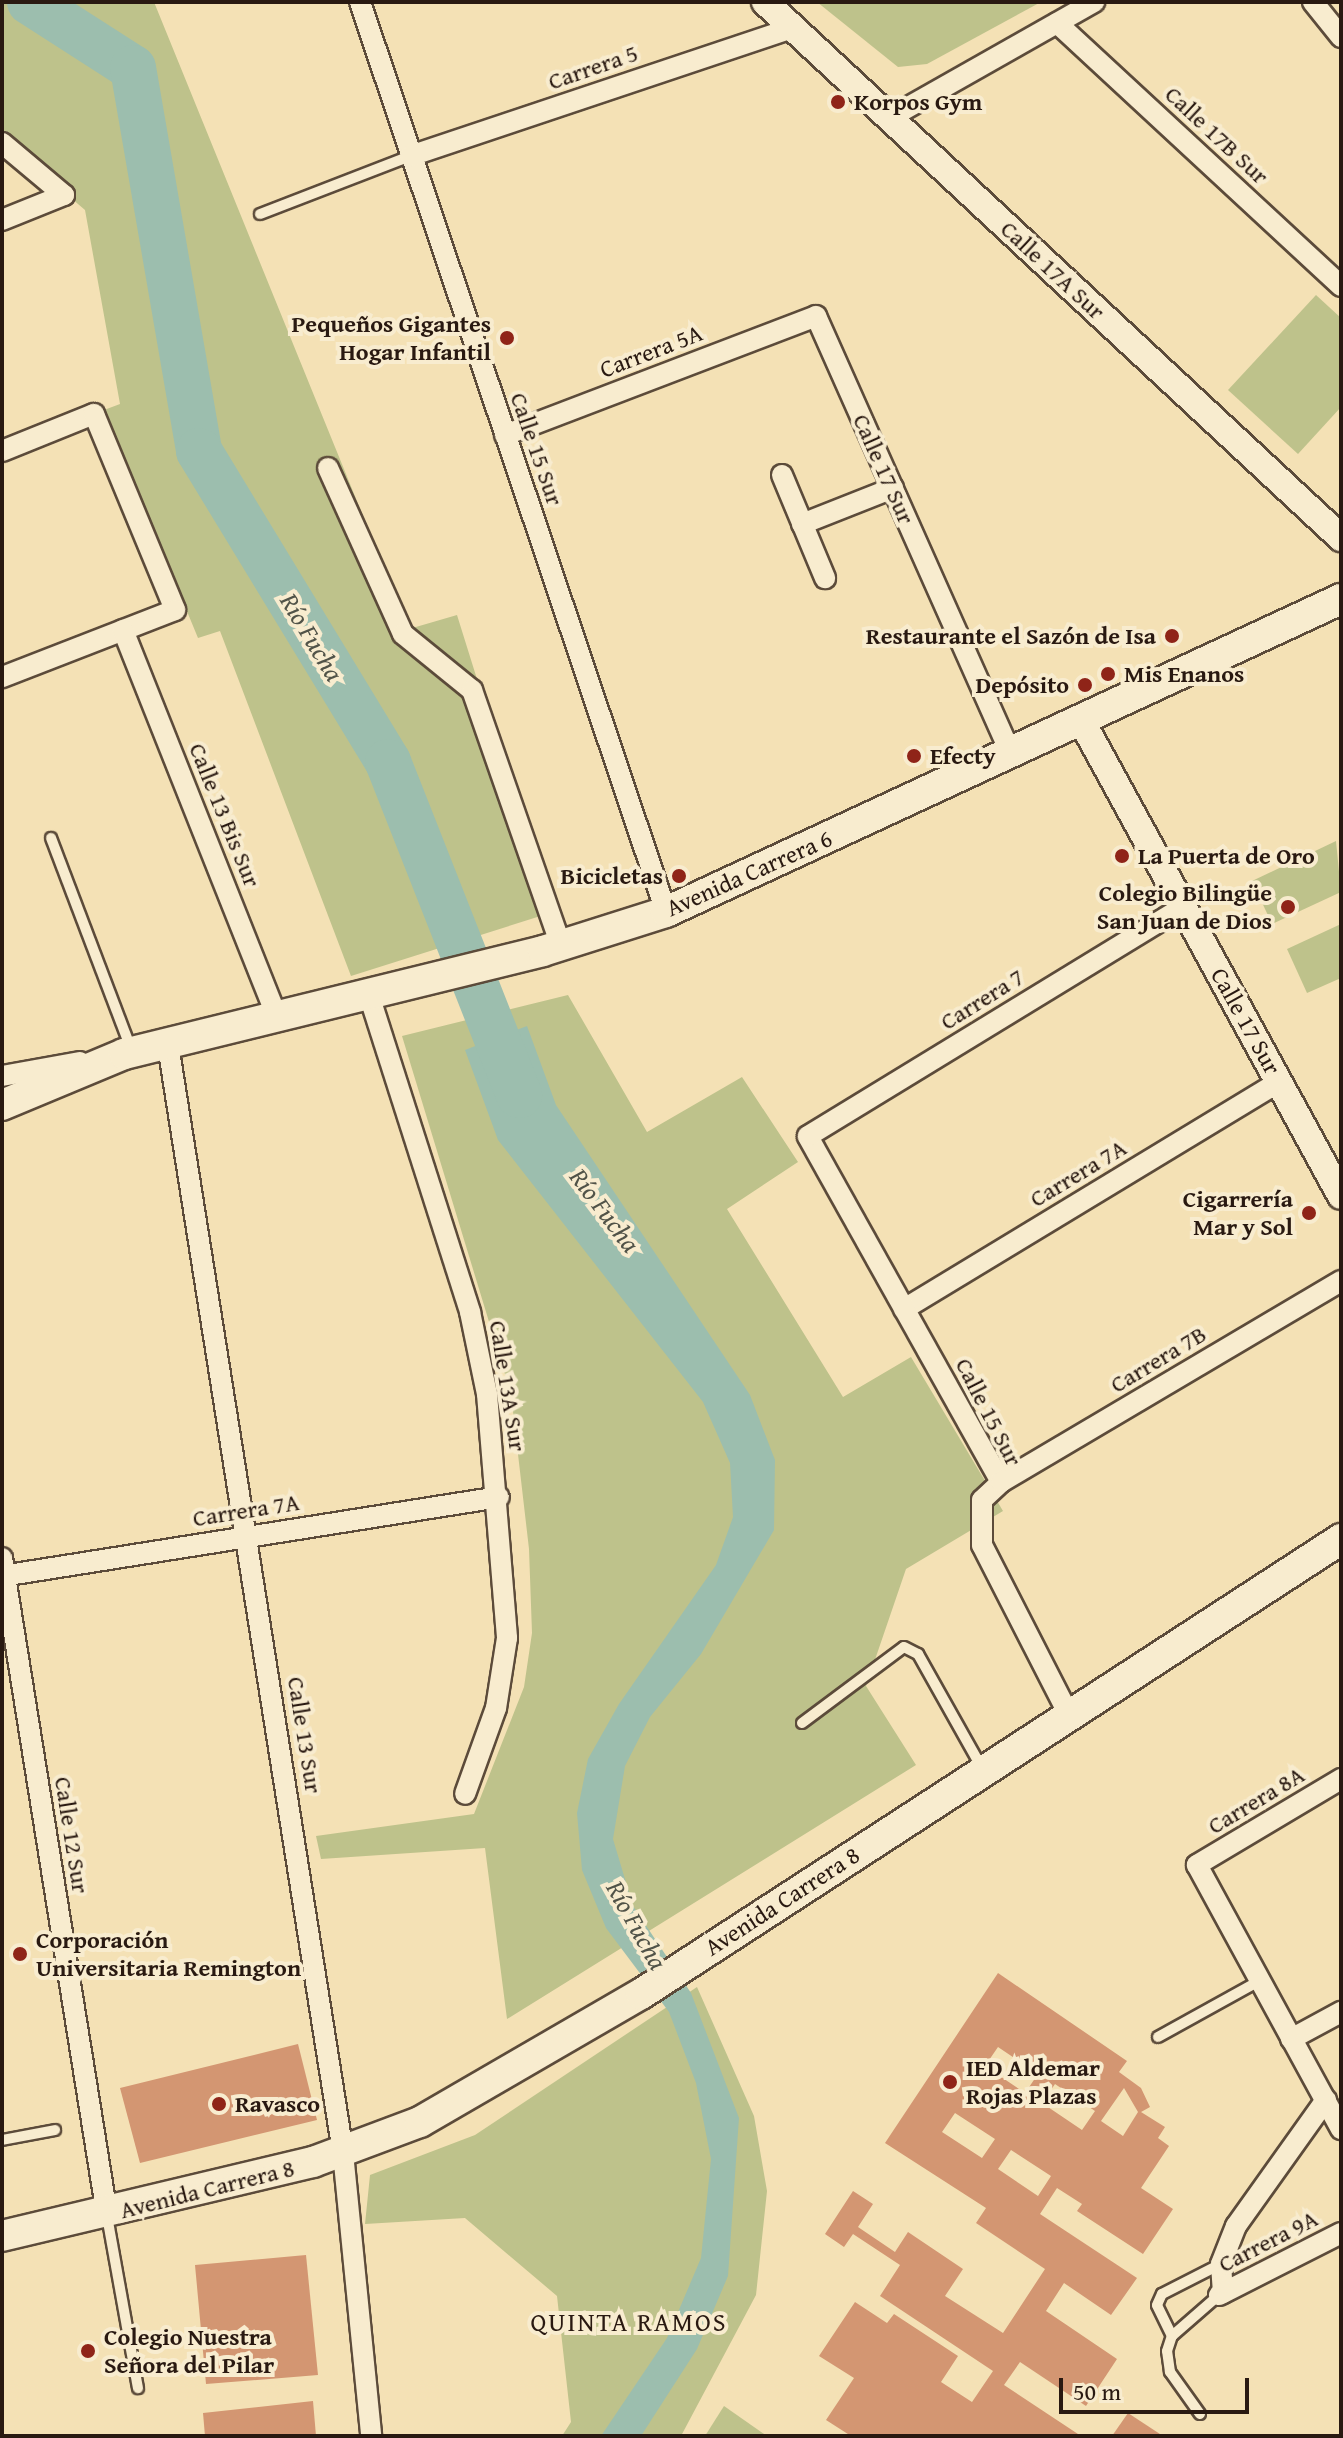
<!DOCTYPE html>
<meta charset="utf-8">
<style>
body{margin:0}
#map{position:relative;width:1343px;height:2438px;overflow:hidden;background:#f4e1b5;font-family:"Gentium Book Plus",serif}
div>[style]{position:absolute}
.green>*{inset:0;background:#bec28b}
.water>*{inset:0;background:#9cbeae}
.river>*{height:46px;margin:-23px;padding:0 23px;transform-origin:23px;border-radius:23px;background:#9cbeae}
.building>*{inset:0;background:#d39672}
.roads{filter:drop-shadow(2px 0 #5c4b3a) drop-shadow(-2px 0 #5c4b3a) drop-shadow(0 2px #5c4b3a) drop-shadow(0 -2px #5c4b3a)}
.service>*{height:10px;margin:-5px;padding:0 5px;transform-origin:5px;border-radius:5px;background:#f8eccf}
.minor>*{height:20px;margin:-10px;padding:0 10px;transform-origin:10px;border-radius:10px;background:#f8eccf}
.tertiary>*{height:26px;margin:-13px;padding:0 13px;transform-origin:13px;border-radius:13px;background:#f8eccf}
.secondary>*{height:30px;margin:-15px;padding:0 15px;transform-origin:15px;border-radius:15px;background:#f8eccf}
.dots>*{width:22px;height:22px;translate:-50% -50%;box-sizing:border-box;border:4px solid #f8eccf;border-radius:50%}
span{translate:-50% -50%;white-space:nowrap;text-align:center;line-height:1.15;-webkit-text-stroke:8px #f8eccf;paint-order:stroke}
.street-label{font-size:24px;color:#291911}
.poi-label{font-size:24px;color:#291911;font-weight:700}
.left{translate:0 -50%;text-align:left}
.right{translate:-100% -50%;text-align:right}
.water-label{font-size:26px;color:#515348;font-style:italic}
.neighbourhood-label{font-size:26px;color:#291911;letter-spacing:2px}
.frame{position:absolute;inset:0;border:4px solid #291911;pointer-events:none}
.scale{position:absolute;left:1059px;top:2378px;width:190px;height:36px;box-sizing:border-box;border:4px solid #291911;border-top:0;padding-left:10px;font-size:24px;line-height:28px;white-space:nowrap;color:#291911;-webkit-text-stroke:6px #f8eccf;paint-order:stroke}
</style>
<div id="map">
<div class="green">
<div style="clip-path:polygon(2px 2px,154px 2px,409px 629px,457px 615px,550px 913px,351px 976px,220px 631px,198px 638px,104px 410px,120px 404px,85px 210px,2px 139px)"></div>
<div style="clip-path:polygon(817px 2px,1041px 2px,927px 64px,898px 67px)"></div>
<div style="clip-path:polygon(1316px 295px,1341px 318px,1341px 407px,1298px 454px,1228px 390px)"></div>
<div style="clip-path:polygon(1336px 841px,1341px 892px,1272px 924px,1252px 881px)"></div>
<div style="clip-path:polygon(1341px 924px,1341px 978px,1307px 993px,1287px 949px)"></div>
<div style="clip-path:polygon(568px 995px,647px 1132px,742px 1077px,798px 1162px,727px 1209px,843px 1397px,911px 1357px,1003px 1511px,906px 1569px,866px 1686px,916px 1765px,507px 2019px,485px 1848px,321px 1859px,316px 1836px,474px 1814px,524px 1687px,532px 1633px,529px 1549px,511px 1394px,402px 1036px)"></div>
<div style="clip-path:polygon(697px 1987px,754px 2116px,767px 2191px,756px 2295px,681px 2436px,562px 2436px,571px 2422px,557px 2296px,465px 2218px,365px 2224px,370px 2175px,475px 2135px)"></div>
<div style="clip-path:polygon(724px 2406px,767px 2436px,705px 2436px)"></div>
</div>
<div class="water">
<div style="clip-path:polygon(527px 1026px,556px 1105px,750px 1395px,775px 1460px,774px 1530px,701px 1654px,650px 1717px,625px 1766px,613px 1839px,633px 1906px,691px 1993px,739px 2118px,728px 2276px,697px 2349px,641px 2436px,601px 2436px,667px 2338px,701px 2258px,711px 2159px,696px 2083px,669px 2012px,606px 1928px,582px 1870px,577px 1813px,588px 1759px,619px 1704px,716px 1565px,733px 1517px,730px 1463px,703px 1402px,498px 1140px,465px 1050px)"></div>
</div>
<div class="river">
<div style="left:30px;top:2px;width:122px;rotate:32.7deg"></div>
<div style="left:133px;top:68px;width:389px;rotate:80.2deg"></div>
<div style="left:199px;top:451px;width:364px;rotate:58.7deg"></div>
<div style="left:388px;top:762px;width:358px;rotate:68.5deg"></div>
</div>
<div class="building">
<div style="clip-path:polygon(evenodd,998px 1973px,1127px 2061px,1119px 2072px,1141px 2088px,1150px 2107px,1141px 2112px,1165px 2127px,1158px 2138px,1169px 2146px,1141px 2188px,1173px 2209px,1143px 2254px,1077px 2211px,1082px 2204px,1057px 2188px,1040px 2214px,1137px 2278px,1111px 2315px,1064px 2283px,1046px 2311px,1117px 2359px,1086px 2406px,1020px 2362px,1004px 2385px,1081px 2436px,851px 2436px,826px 2420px,854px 2378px,819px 2356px,855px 2302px,887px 2323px,894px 2314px,958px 2356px,941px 2382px,972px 2402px,993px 2371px,880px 2296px,900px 2265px,853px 2234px,844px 2247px,825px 2234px,853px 2191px,873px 2204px,858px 2227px,895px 2252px,908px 2232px,963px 2269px,945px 2296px,1003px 2333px,1045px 2269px,976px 2223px,986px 2208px,885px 2143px,998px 1973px,998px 2047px,1038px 2074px,1025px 2093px,985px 2066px,998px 2047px,998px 1973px,1055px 2084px,1095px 2111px,1082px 2130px,1042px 2103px,1055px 2084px,998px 1973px,1124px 2088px,1138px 2112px,1123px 2136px,1101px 2121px,1124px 2088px,998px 1973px,955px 2113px,995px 2139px,982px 2158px,942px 2132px,955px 2113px,998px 1973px,1011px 2150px,1051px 2176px,1038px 2196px,998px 2169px,1011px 2150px)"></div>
<div style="clip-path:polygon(298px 2044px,317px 2120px,140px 2163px,120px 2088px)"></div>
<div style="clip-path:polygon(306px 2255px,318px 2375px,206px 2384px,195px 2265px)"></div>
<div style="clip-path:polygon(313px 2401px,316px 2436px,205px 2436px,203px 2413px)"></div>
<div style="clip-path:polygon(1128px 2413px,1163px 2436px,1112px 2436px)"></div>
</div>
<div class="roads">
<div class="service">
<div style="left:260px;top:214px;width:161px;rotate:-21.1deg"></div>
<div style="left:51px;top:838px;width:228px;rotate:69.2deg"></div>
<div style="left:802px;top:1723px;width:127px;rotate:-36.7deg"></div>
<div style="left:904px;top:1647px;width:16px;rotate:27deg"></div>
<div style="left:918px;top:1654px;width:131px;rotate:60.7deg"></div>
<div style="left:1158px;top:2037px;width:115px;rotate:-29deg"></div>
<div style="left:2px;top:2140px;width:54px;rotate:-10.7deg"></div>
<div style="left:107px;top:2216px;width:175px;rotate:79.8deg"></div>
<div style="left:1172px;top:2336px;width:34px;rotate:-116deg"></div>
<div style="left:1157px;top:2305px;width:12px;rotate:-66deg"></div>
<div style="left:1162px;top:2294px;width:66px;rotate:-27deg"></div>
<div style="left:1200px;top:2414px;width:52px;rotate:-125.5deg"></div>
<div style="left:1170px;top:2372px;width:21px;rotate:-98deg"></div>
<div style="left:1167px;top:2351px;width:16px;rotate:-72deg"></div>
<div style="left:1172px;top:2336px;width:62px;rotate:-41.1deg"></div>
</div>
<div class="minor">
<div style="left:360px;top:2px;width:960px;rotate:71.41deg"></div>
<div style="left:1313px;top:2px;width:45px;rotate:51.3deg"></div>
<div style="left:1057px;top:23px;width:387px;rotate:42.8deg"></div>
<div style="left:889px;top:118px;width:236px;rotate:-29.5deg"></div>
<div style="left:2px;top:143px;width:81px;rotate:40deg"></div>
<div style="left:64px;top:195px;width:67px;rotate:158deg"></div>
<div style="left:410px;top:156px;width:404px;rotate:-18.5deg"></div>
<div style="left:505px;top:435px;width:333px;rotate:-20.9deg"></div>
<div style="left:816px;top:316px;width:479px;rotate:66deg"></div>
<div style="left:2px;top:451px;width:99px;rotate:-21.9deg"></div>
<div style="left:94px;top:414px;width:212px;rotate:67.5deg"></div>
<div style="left:175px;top:610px;width:186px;rotate:158.8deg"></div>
<div style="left:328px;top:468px;width:182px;rotate:65.7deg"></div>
<div style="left:403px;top:634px;width:89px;rotate:39.1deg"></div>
<div style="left:472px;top:690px;width:270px;rotate:70.8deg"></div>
<div style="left:782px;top:475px;width:112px;rotate:67.3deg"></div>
<div style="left:802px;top:524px;width:98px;rotate:-21.6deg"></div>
<div style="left:123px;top:630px;width:419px;rotate:68.3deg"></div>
<div style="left:369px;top:995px;width:333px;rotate:72.3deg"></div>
<div style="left:470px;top:1312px;width:84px;rotate:78.3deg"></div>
<div style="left:487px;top:1394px;width:245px;rotate:85.3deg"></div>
<div style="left:507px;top:1638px;width:71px;rotate:98.9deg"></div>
<div style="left:496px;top:1708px;width:91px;rotate:109.8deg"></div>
<div style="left:168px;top:1045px;width:1122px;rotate:81.02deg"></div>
<div style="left:343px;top:2153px;width:284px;rotate:84.3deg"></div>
<div style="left:2px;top:1076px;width:79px;rotate:-10.2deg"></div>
<div style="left:904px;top:1309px;width:438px;rotate:-31.2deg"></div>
<div style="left:1001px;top:1482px;width:396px;rotate:-119.2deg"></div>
<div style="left:808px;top:1136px;width:439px;rotate:-31.4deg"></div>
<div style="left:2px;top:1558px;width:664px;rotate:80.91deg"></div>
<div style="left:2px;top:1576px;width:503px;rotate:-9.03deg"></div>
<div style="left:1069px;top:1715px;width:191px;rotate:-117.1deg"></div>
<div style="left:982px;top:1545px;width:45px;rotate:-90deg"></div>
<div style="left:982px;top:1500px;width:26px;rotate:-43deg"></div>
<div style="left:1001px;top:1482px;width:395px;rotate:-30.6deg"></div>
<div style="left:1341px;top:1779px;width:168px;rotate:149.2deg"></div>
<div style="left:1197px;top:1865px;width:301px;rotate:61.4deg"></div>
<div style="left:1291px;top:2039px;width:57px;rotate:-28.4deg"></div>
<div style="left:1223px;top:2293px;width:29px;rotate:-94deg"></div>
<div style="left:1221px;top:2264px;width:41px;rotate:-68.5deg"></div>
<div style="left:1236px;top:2226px;width:155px;rotate:-54.5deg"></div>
<div style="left:1219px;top:2295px;width:137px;rotate:-26.9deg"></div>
</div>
<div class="tertiary">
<div style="left:765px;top:2px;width:787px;rotate:42.94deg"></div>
<div style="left:1081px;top:720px;width:542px;rotate:61.36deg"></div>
</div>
<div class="secondary">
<div style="left:2px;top:1105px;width:132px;rotate:-22.7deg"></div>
<div style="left:124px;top:1054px;width:431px;rotate:-13.8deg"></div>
<div style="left:543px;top:951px;width:129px;rotate:-17.6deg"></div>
<div style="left:666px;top:912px;width:744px;rotate:-24.88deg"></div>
<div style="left:2px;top:2236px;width:320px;rotate:-13.4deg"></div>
<div style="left:313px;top:2162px;width:114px;rotate:-20.5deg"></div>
<div style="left:420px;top:2122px;width:255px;rotate:-30.1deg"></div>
<div style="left:641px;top:1994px;width:835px;rotate:-33.02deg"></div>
</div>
</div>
<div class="dots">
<div style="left:838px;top:102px;background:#8f2418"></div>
<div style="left:507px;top:338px;background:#8f2418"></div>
<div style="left:1172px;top:636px;background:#8f2418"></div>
<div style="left:1108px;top:674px;background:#8f2418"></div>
<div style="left:1085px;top:685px;background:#8f2418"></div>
<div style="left:914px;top:756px;background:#8f2418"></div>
<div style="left:1122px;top:856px;background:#8f2418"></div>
<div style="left:679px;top:876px;background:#8f2418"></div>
<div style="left:1288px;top:907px;background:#8f2418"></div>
<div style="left:1309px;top:1213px;background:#8f2418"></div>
<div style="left:20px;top:1954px;background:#8f2418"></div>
<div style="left:950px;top:2082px;background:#8f2418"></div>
<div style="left:219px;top:2104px;background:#8f2418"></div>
<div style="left:88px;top:2351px;background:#8f2418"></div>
</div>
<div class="street-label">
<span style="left:593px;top:67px;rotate:-19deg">Carrera 5</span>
<span style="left:1217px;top:135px;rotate:43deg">Calle 17B Sur</span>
<span style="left:1053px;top:270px;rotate:43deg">Calle 17A Sur</span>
<span style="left:651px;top:351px;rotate:-21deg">Carrera 5A</span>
<span style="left:537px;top:449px;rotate:71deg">Calle 15 Sur</span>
<span style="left:884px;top:469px;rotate:66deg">Calle 17 Sur</span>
<span style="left:225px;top:815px;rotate:68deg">Calle 13 Bis Sur</span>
<span style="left:749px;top:873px;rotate:-24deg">Avenida Carrera 6</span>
<span style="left:982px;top:999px;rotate:-32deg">Carrera 7</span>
<span style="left:1246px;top:1021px;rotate:61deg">Calle 17 Sur</span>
<span style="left:1078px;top:1173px;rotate:-31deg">Carrera 7A</span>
<span style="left:1158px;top:1359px;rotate:-31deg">Carrera 7B</span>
<span style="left:508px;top:1386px;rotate:81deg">Calle 13A Sur</span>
<span style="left:989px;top:1412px;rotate:63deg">Calle 15 Sur</span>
<span style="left:246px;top:1510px;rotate:-9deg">Carrera 7A</span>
<span style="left:305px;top:1735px;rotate:81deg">Calle 13 Sur</span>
<span style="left:1256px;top:1800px;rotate:-31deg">Carrera 8A</span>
<span style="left:72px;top:1835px;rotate:81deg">Calle 12 Sur</span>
<span style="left:782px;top:1901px;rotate:-33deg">Avenida Carrera 8</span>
<span style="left:207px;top:2189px;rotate:-14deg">Avenida Carrera 8</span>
<span style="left:1268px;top:2241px;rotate:-27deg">Carrera 9A</span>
</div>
<div class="poi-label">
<span class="left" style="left:854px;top:102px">Korpos Gym</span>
<span class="right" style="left:491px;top:338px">Pequeños Gigantes<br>Hogar Infantil</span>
<span class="right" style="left:1156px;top:636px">Restaurante el Sazón de Isa</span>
<span class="left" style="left:1124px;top:674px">Mis Enanos</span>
<span class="right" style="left:1069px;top:685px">Depósito</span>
<span class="left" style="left:930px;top:756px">Efecty</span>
<span class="left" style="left:1138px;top:856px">La Puerta de Oro</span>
<span class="right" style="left:663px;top:876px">Bicicletas</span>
<span class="right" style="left:1272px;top:907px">Colegio Bilingüe<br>San Juan de Dios</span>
<span class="right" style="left:1293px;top:1213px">Cigarrería<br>Mar y Sol</span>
<span class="left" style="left:36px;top:1954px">Corporación<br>Universitaria Remington</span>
<span class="left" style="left:966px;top:2082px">IED Aldemar<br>Rojas Plazas</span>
<span class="left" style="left:235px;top:2104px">Ravasco</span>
<span class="left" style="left:104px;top:2351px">Colegio Nuestra<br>Señora del Pilar</span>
</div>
<div class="water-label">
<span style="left:312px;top:637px;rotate:59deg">Río Fucha</span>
<span style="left:605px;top:1210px;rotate:53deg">Río Fucha</span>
<span style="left:637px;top:1925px;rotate:61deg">Río Fucha</span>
</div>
<div class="neighbourhood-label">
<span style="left:629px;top:2322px">QUINTA RAMOS</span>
</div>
<div class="frame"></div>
<div class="scale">50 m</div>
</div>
